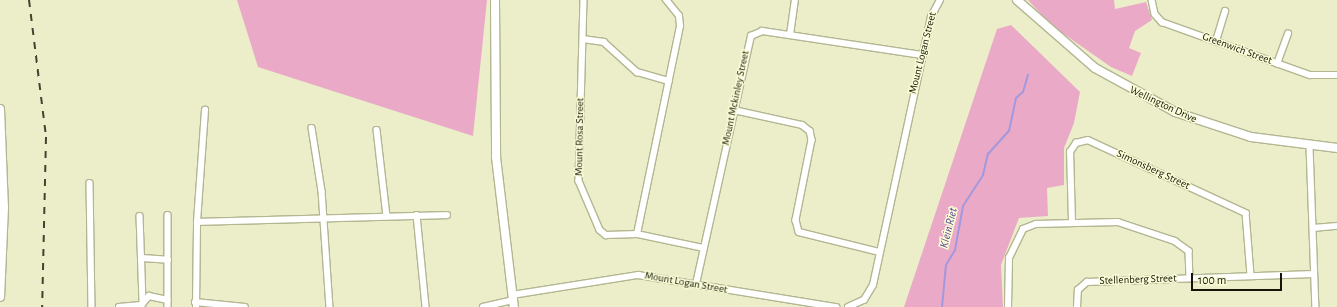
<!DOCTYPE html>
<style>
body{margin:0}
#map{position:relative;width:1337px;height:307px;overflow:hidden;background:#ebeec8;font-family:"Alegreya Sans",sans-serif}
div>[style]{position:absolute}
.green>*{inset:0;background:#eaaac7}
.stream>*{height:2px;margin:-1px;padding:0 1px;transform-origin:1px;border-radius:1px;background:#a398de}
.roads{filter:drop-shadow(1px 0 #b3b691) drop-shadow(-1px 0 #b3b691) drop-shadow(0 1px #b3b691) drop-shadow(0 -1px #b3b691)}
.street>*{height:5.5px;margin:-2.75px;padding:0 2.75px;transform-origin:2.75px;border-radius:2.75px;background:#fff}
.secondary>*{height:8px;margin:-4px;padding:0 4px;transform-origin:4px;border-radius:4px;background:#fff}
.rail>*{height:2px;margin-top:-1px;transform-origin:0;background:repeating-linear-gradient(90deg,#424230 0 7px,transparent 0 14px)}
span{translate:-50% -50%;white-space:nowrap;text-align:center;line-height:1.15;-webkit-text-stroke:3px #f9fcd5;paint-order:stroke}
.street-label{font-size:11px;color:#151508}
.water-label{font-size:12px;color:#523f91;font-style:italic}
.scale{position:absolute;left:1191px;top:273px;width:91px;height:18px;box-sizing:border-box;border:2px solid #151508;border-top:0;padding-left:5px;font-size:12px;line-height:14px;white-space:nowrap;color:#151508;-webkit-text-stroke:3px #f9fcd5;paint-order:stroke}
</style>
<div id="map">
<div class="green">
<div style="clip-path:polygon(237px 0,487px 0,473px 136px,258px 67px)"></div>
<div style="clip-path:polygon(1028px 0,1114px 0,1115px 9px,1146px 2px,1152px 20px,1135px 31px,1129px 48px,1141px 53px,1132px 76px,1111px 67px,1051px 25px)"></div>
<div style="clip-path:polygon(1011px 25px,1080px 92px,1074px 123px,1064px 148px,1064px 185px,1047px 188px,1048px 216px,1019px 218px,1001px 265px,1003px 307px,904px 307px,997px 29px)"></div>
</div>
<div class="stream">
<div style="left:942px;top:307px;width:42px;rotate:-84.6deg"></div>
<div style="left:946px;top:265px;width:17px;rotate:-59deg"></div>
<div style="left:955px;top:250px;width:45px;rotate:-79.7deg"></div>
<div style="left:963px;top:206px;width:37px;rotate:-57deg"></div>
<div style="left:983px;top:175px;width:22px;rotate:-77deg"></div>
<div style="left:988px;top:154px;width:31px;rotate:-48deg"></div>
<div style="left:1009px;top:131px;width:34px;rotate:-78deg"></div>
<div style="left:1016px;top:98px;width:9px;rotate:-41deg"></div>
<div style="left:1023px;top:92px;width:18px;rotate:-74deg"></div>
</div>
<div class="roads">
<div class="street">
<div style="left:584px;top:0;width:181px;rotate:91.6deg"></div>
<div style="left:579px;top:181px;width:53px;rotate:66.8deg"></div>
<div style="left:600px;top:230px;width:8px;rotate:40deg"></div>
<div style="left:606px;top:235px;width:31px;rotate:-2deg"></div>
<div style="left:637px;top:234px;width:68px;rotate:11.8deg"></div>
<div style="left:1152px;top:0;width:14px;rotate:78deg"></div>
<div style="left:1155px;top:14px;width:11px;rotate:49deg"></div>
<div style="left:1162px;top:22px;width:157px;rotate:19.7deg"></div>
<div style="left:1310px;top:75px;width:27px"></div>
<div style="left:790px;top:35px;width:35px;rotate:-82deg"></div>
<div style="left:583px;top:39px;width:21px;rotate:8deg"></div>
<div style="left:604px;top:42px;width:45px;rotate:42.3deg"></div>
<div style="left:637px;top:72px;width:33px;rotate:16deg"></div>
<div style="left:1216px;top:41px;width:31px;rotate:-73deg"></div>
<div style="left:1277px;top:64px;width:32px;rotate:-70deg"></div>
<div style="left:734px;top:110px;width:70px;rotate:12.4deg"></div>
<div style="left:802px;top:125px;width:10px;rotate:37deg"></div>
<div style="left:810px;top:131px;width:9px;rotate:77deg"></div>
<div style="left:812px;top:140px;width:82px;rotate:101.3deg"></div>
<div style="left:796px;top:220px;width:12px;rotate:76deg"></div>
<div style="left:799px;top:232px;width:83px;rotate:13.9deg"></div>
<div style="left:312px;top:128px;width:64px;rotate:81deg"></div>
<div style="left:322px;top:191px;width:116px;rotate:86.1deg"></div>
<div style="left:377px;top:130px;width:87px;rotate:83.4deg"></div>
<div style="left:1310px;top:147px;width:160px;rotate:87.9deg"></div>
<div style="left:90px;top:183px;width:124px;rotate:89.1deg"></div>
<div style="left:168px;top:215px;width:92px;rotate:90deg"></div>
<div style="left:417px;top:215px;width:92px;rotate:84.4deg"></div>
<div style="left:140px;top:216px;width:88px;rotate:88deg"></div>
<div style="left:197px;top:222px;width:250px;rotate:-1.6deg"></div>
<div style="left:1072px;top:222px;width:70px;rotate:-91.6deg"></div>
<div style="left:1070px;top:152px;width:11px;rotate:-56deg"></div>
<div style="left:1076px;top:143px;width:12px;rotate:-14deg"></div>
<div style="left:1088px;top:140px;width:174px;rotate:24.8deg"></div>
<div style="left:1246px;top:213px;width:62px;rotate:85.4deg"></div>
<div style="left:1313px;top:228px;width:24px;rotate:-5deg"></div>
<div style="left:637px;top:234px;width:212px;rotate:-78.3deg"></div>
<div style="left:680px;top:26px;width:10px;rotate:-96deg"></div>
<div style="left:679px;top:16px;width:21px;rotate:-129deg"></div>
<div style="left:142px;top:258px;width:26px;rotate:4deg"></div>
<div style="left:696px;top:284px;width:254px;rotate:-77.5deg"></div>
<div style="left:751px;top:36px;width:12px;rotate:-24deg"></div>
<div style="left:762px;top:31px;width:162px;rotate:8.5deg"></div>
<div style="left:512px;top:295px;width:128px;rotate:-9deg"></div>
<div style="left:638px;top:275px;width:201px;rotate:9.2deg"></div>
<div style="left:195px;top:302px;width:50px;rotate:5.7deg"></div>
<div style="left:119px;top:307px;width:22px;rotate:-5deg"></div>
<div style="left:141px;top:305px;width:12px;rotate:-48deg"></div>
<div style="left:149px;top:296px;width:19px;rotate:12deg"></div>
<div style="left:196px;top:307px;width:85px;rotate:-89.3deg"></div>
<div style="left:197px;top:222px;width:112px;rotate:-85.9deg"></div>
<div style="left:483px;top:307px;width:31px;rotate:-13deg"></div>
<div style="left:848px;top:307px;width:17px;rotate:-24deg"></div>
<div style="left:864px;top:300px;width:17px;rotate:-59deg"></div>
<div style="left:873px;top:285px;width:274px;rotate:-77.8deg"></div>
<div style="left:931px;top:17px;width:19px;rotate:-62deg"></div>
<div style="left:1008px;top:307px;width:49px;rotate:-88.8deg"></div>
<div style="left:1009px;top:258px;width:32px;rotate:-64deg"></div>
<div style="left:1023px;top:229px;width:14px;rotate:-21deg"></div>
<div style="left:1036px;top:224px;width:82px;rotate:-1.4deg"></div>
<div style="left:1118px;top:222px;width:60px;rotate:18.4deg"></div>
<div style="left:1175px;top:241px;width:17px;rotate:36deg"></div>
<div style="left:1189px;top:251px;width:27px;rotate:88deg"></div>
<div style="left:1077px;top:307px;width:17px;rotate:-87deg"></div>
<div style="left:1078px;top:290px;width:12px;rotate:-42deg"></div>
<div style="left:1087px;top:282px;width:227px;rotate:-2deg"></div>
</div>
<div class="secondary">
<div style="left:495px;top:0;width:157px;rotate:89.6deg"></div>
<div style="left:496px;top:157px;width:151px;rotate:83.2deg"></div>
<div style="left:1017px;top:0;width:103px;rotate:41.1deg"></div>
<div style="left:1095px;top:68px;width:91px;rotate:28.8deg"></div>
<div style="left:1175px;top:112px;width:80px;rotate:18.2deg"></div>
<div style="left:1251px;top:137px;width:87px;rotate:7.3deg"></div>
<div style="left:0;top:109px;width:98px;rotate:87.7deg"></div>
<div style="left:4px;top:207px;width:90px;rotate:92.5deg"></div>
</div>
</div>
<div class="rail">
<div style="left:29px;top:0;width:138px;rotate:82.9deg"></div>
<div style="left:46px;top:137px;width:170px;rotate:91.3deg"></div>
</div>
<div class="street-label">
<span style="left:1237px;top:49px;rotate:20deg">Greenwich Street</span>
<span style="left:923px;top:53px;rotate:-76deg">Mount Logan Street</span>
<span style="left:736px;top:98px;rotate:-78deg">Mount Mckinley Street</span>
<span style="left:1163px;top:105px;rotate:25deg">Wellington Drive</span>
<span style="left:580px;top:137px;rotate:-89deg">Mount Rosa Street</span>
<span style="left:1153px;top:170px;rotate:25deg">Simonsberg Street</span>
<span style="left:1138px;top:280px;rotate:-2deg">Stellenberg Street</span>
<span style="left:686px;top:283px;rotate:10deg">Mount Logan Street</span>
</div>
<div class="water-label">
<span style="left:949px;top:228px;rotate:-76deg">Klein Riet</span>
</div>
<div class="scale">100 m</div>
</div>
